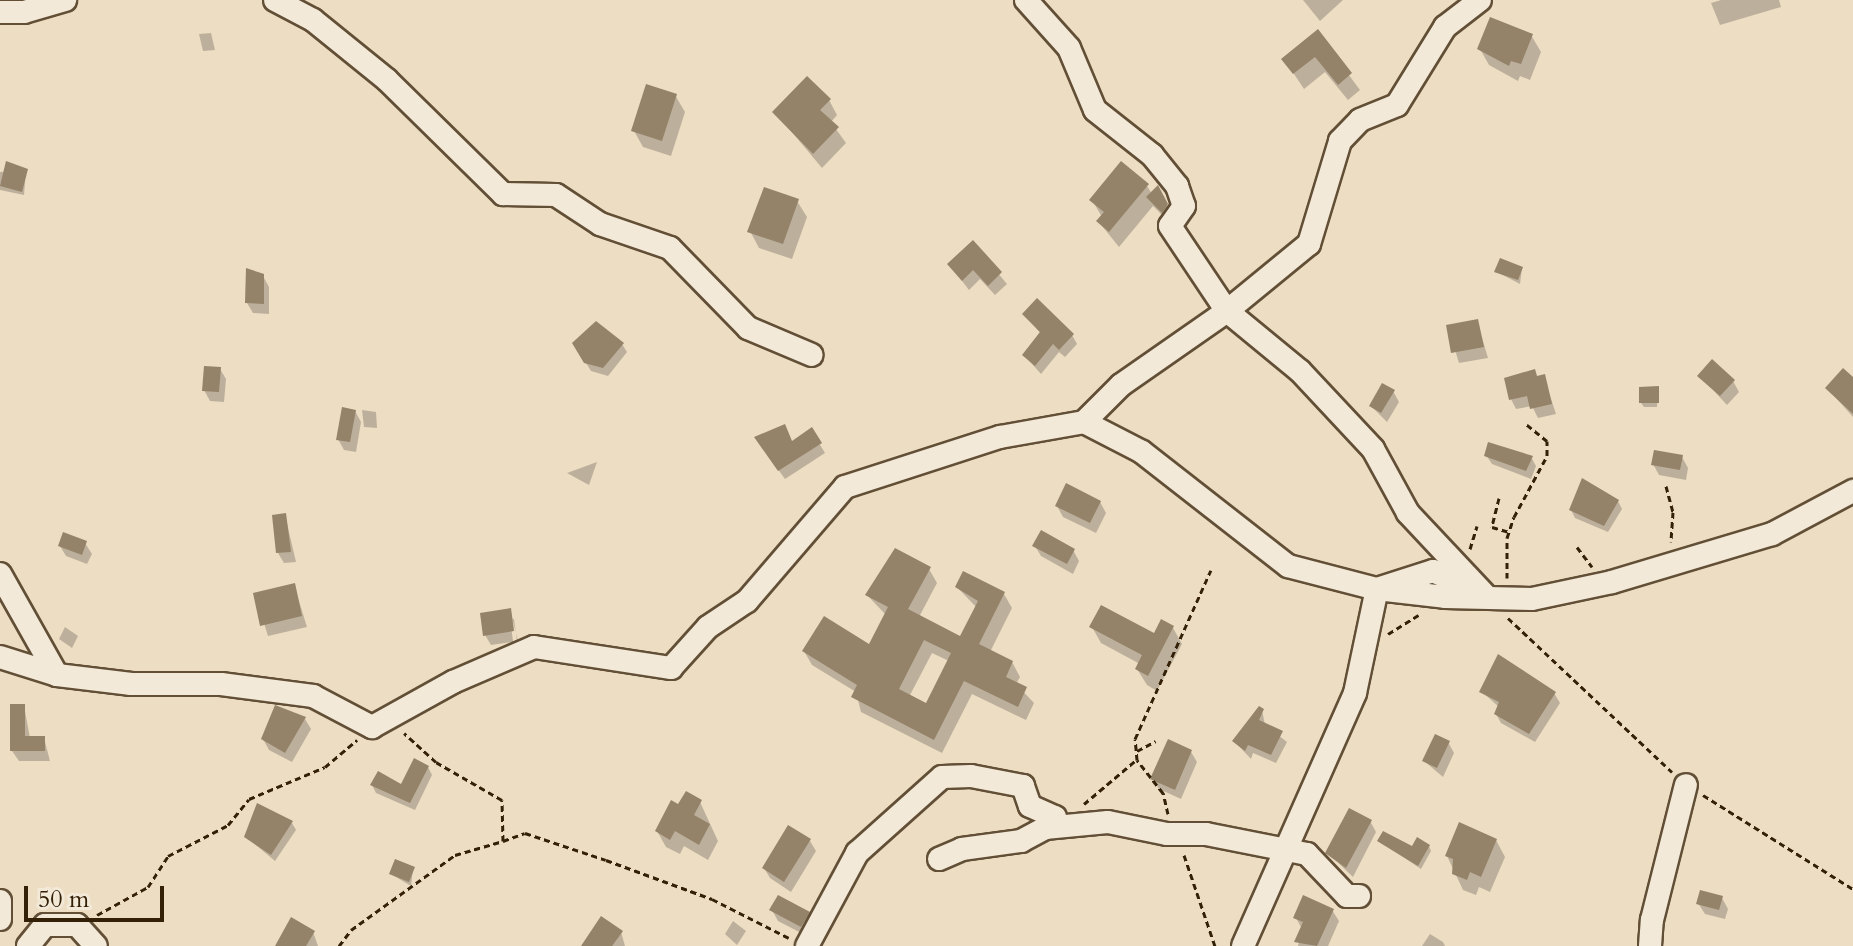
<!DOCTYPE html>
<style>
body{margin:0}
#map{position:relative;width:1853px;height:946px;overflow:hidden;background:#ecddc3;font-family:Cardo,serif}
div>[style]{position:absolute}
.shadow>*{inset:0;background:#0003}
.building>*{inset:0;background:#948269}
.path>*{height:3px;margin-top:-1.5px;transform-origin:0;background:repeating-linear-gradient(90deg,#342007 0 6px,transparent 0 10px)}
.roads{filter:drop-shadow(2px 0 #624f36) drop-shadow(-2px 0 #624f36) drop-shadow(0 2px #624f36) drop-shadow(0 -2px #624f36)}
.street>*{height:22px;margin:-11px;padding:0 11px;transform-origin:11px;border-radius:11px;background:#f3e9d8}
span{translate:-50% -50%;white-space:nowrap;text-align:center;line-height:1.15;-webkit-text-stroke:7px #f3e9d8;paint-order:stroke}
.scale{position:absolute;left:24px;top:886px;width:140px;height:36px;box-sizing:border-box;border:4px solid #342007;border-top:0;padding-left:10px;font-size:24px;line-height:28px;white-space:nowrap;color:#342007;-webkit-text-stroke:6px #f3e9d8;paint-order:stroke}
</style>
<div id="map">
<div class="shadow">
<div style="clip-path:polygon(1303px 0,1343px 0,1320px 21px)"></div>
<div style="clip-path:polygon(1721px 0,1779px 0,1781px 7px,1720px 25px,1711px 3px)"></div>
<div style="clip-path:polygon(1317px 32px,1360px 90px,1348px 100px,1325px 72px,1304px 89px,1284px 59px)"></div>
<div style="clip-path:polygon(211px 33px,215px 50px,203px 51px,199px 34px)"></div>
<div style="clip-path:polygon(1531px 35px,1541px 52px,1530px 80px,1520px 76px,1518px 81px,1489px 65px,1480px 49px)"></div>
<div style="clip-path:polygon(675px 95px,685px 112px,671px 156px,643px 147px,634px 131px)"></div>
<div style="clip-path:polygon(829px 100px,837px 115px,831px 122px,846px 143px,822px 168px,775px 112px)"></div>
<div style="clip-path:polygon(26px 170px,24px 195px,0 190px,0 172px)"></div>
<div style="clip-path:polygon(1147px 186px,1152px 194px,1158px 188px,1173px 216px,1169px 222px,1153px 206px,1119px 247px,1098px 221px,1102px 217px,1092px 200px)"></div>
<div style="clip-path:polygon(797px 201px,807px 217px,792px 259px,759px 248px,750px 231px)"></div>
<div style="clip-path:polygon(973px 243px,1007px 284px,995px 295px,980px 279px,969px 290px,949px 264px)"></div>
<div style="clip-path:polygon(1522px 268px,1520px 284px,1497px 272px)"></div>
<div style="clip-path:polygon(263px 276px,269px 287px,269px 314px,253px 313px,247px 303px)"></div>
<div style="clip-path:polygon(1024px 314px,1072px 335px,1077px 344px,1065px 357px,1059px 352px,1041px 374px,1024px 355px,1041px 334px)"></div>
<div style="clip-path:polygon(1477px 321px,1488px 358px,1459px 363px,1448px 327px)"></div>
<div style="clip-path:polygon(574px 344px,622px 344px,627px 352px,608px 376px,591px 371px)"></div>
<div style="clip-path:polygon(220px 369px,226px 379px,224px 402px,210px 401px,204px 390px)"></div>
<div style="clip-path:polygon(1700px 376px,1733px 381px,1739px 392px,1727px 405px)"></div>
<div style="clip-path:polygon(1544px 377px,1556px 414px,1538px 418px,1532px 406px,1516px 409px,1511px 399px)"></div>
<div style="clip-path:polygon(1853px 380px,1853px 417px,1827px 388px)"></div>
<div style="clip-path:polygon(1658px 388px,1657px 407px,1644px 407px,1641px 403px)"></div>
<div style="clip-path:polygon(1393px 391px,1399px 402px,1387px 422px,1371px 406px)"></div>
<div style="clip-path:polygon(362px 410px,376px 412px,377px 428px,364px 427px)"></div>
<div style="clip-path:polygon(355px 411px,361px 422px,356px 452px,344px 450px,338px 439px)"></div>
<div style="clip-path:polygon(811px 430px,825px 453px,785px 479px,762px 447px,793px 443px)"></div>
<div style="clip-path:polygon(1486px 455px,1531px 457px,1536px 466px,1531px 479px,1492px 464px)"></div>
<div style="clip-path:polygon(1682px 457px,1688px 468px,1686px 480px,1659px 475px,1653px 464px)"></div>
<div style="clip-path:polygon(597px 462px,589px 485px,567px 473px)"></div>
<div style="clip-path:polygon(1618px 501px,1622px 509px,1608px 532px,1575px 518px,1571px 510px)"></div>
<div style="clip-path:polygon(1100px 502px,1106px 513px,1096px 533px,1063px 517px,1057px 506px)"></div>
<div style="clip-path:polygon(285px 515px,296px 562px,284px 563px,278px 553px)"></div>
<div style="clip-path:polygon(85px 543px,92px 554px,87px 564px,66px 556px,60px 546px)"></div>
<div style="clip-path:polygon(1035px 546px,1073px 550px,1079px 561px,1073px 574px,1041px 556px)"></div>
<div style="clip-path:polygon(evenodd,929px 569px,937px 583px,919px 617px,961px 639px,977px 608px,957px 587px,1004px 594px,1012px 608px,990px 652px,1012px 662px,1020px 677px,1016px 684px,1034px 703px,1026px 720px,972px 694px,942px 753px,861px 712px,856px 692px,812px 665px,804px 651px,869px 647px,886px 615px,867px 595px,929px 569px,932px 653px,949px 661px,926px 706px,909px 697px,932px 653px)"></div>
<div style="clip-path:polygon(294px 585px,307px 627px,268px 636px,255px 594px)"></div>
<div style="clip-path:polygon(evenodd,510px 610px,518px 641px,491px 645px,485px 635px,510px 610px,510px 619px,514px 619px,517px 641px,513px 641px,510px 619px)"></div>
<div style="clip-path:polygon(65px 627px,78px 636px,72px 648px,59px 639px)"></div>
<div style="clip-path:polygon(1092px 627px,1155px 635px,1173px 628px,1182px 644px,1157px 691px,1147px 685px,1137px 669px,1140px 664px,1101px 643px)"></div>
<div style="clip-path:polygon(1482px 692px,1554px 693px,1560px 703px,1535px 742px,1501px 723px,1496px 714px,1499px 707px)"></div>
<div style="clip-path:polygon(24px 706px,30px 738px,44px 738px,50px 761px,19px 761px,12px 751px)"></div>
<div style="clip-path:polygon(1262px 710px,1265px 725px,1287px 742px,1276px 763px,1253px 753px,1251px 759px,1234px 741px)"></div>
<div style="clip-path:polygon(305px 719px,311px 729px,292px 762px,269px 750px,263px 739px)"></div>
<div style="clip-path:polygon(1448px 742px,1454px 753px,1443px 777px,1424px 761px)"></div>
<div style="clip-path:polygon(1191px 752px,1197px 762px,1181px 799px,1159px 789px,1152px 779px)"></div>
<div style="clip-path:polygon(428px 767px,432px 775px,415px 810px,376px 793px,372px 785px,401px 787px)"></div>
<div style="clip-path:polygon(700px 802px,718px 841px,708px 860px,684px 846px,680px 854px,666px 847px,657px 831px,679px 807px)"></div>
<div style="clip-path:polygon(1370px 821px,1376px 832px,1353px 877px,1328px 853px)"></div>
<div style="clip-path:polygon(292px 823px,296px 830px,275px 861px,246px 837px)"></div>
<div style="clip-path:polygon(1496px 840px,1505px 857px,1490px 892px,1479px 887px,1476px 895px,1463px 890px,1447px 856px)"></div>
<div style="clip-path:polygon(810px 841px,816px 851px,791px 892px,770px 878px,764px 868px)"></div>
<div style="clip-path:polygon(1379px 841px,1413px 849px,1429px 846px,1431px 851px,1421px 869px)"></div>
<div style="clip-path:polygon(413px 869px,411px 886px,391px 874px)"></div>
<div style="clip-path:polygon(1722px 898px,1728px 909px,1725px 919px,1705px 914px,1698px 903px)"></div>
<div style="clip-path:polygon(772px 910px,808px 913px,814px 924px,807px 936px,778px 921px)"></div>
<div style="clip-path:polygon(1332px 910px,1339px 921px,1328px 946px,1298px 946px,1302px 929px,1296px 918px)"></div>
<div style="clip-path:polygon(733px 921px,746px 931px,737px 945px,725px 934px)"></div>
<div style="clip-path:polygon(313px 932px,318px 946px,277px 946px)"></div>
<div style="clip-path:polygon(621px 932px,625px 946px,583px 946px)"></div>
<div style="clip-path:polygon(1430px 934px,1443px 942px,1445px 946px,1422px 946px)"></div>
</div>
<div class="building">
<div style="clip-path:polygon(1490px 17px,1533px 34px,1521px 64px,1511px 61px,1509px 66px,1477px 49px)"></div>
<div style="clip-path:polygon(1318px 29px,1352px 73px,1338px 85px,1315px 57px,1293px 74px,1281px 59px)"></div>
<div style="clip-path:polygon(807px 76px,831px 99px,820px 110px,839px 127px,813px 154px,772px 112px)"></div>
<div style="clip-path:polygon(646px 84px,677px 94px,662px 141px,631px 131px)"></div>
<div style="clip-path:polygon(6px 161px,28px 169px,22px 192px,0 186px)"></div>
<div style="clip-path:polygon(1121px 161px,1149px 184px,1109px 232px,1096px 221px,1104px 212px,1089px 200px)"></div>
<div style="clip-path:polygon(1158px 185px,1168px 204px,1162px 213px,1146px 197px)"></div>
<div style="clip-path:polygon(764px 187px,799px 199px,783px 244px,747px 232px)"></div>
<div style="clip-path:polygon(973px 240px,1002px 272px,988px 286px,973px 270px,962px 281px,947px 264px)"></div>
<div style="clip-path:polygon(1500px 258px,1523px 267px,1518px 280px,1494px 272px)"></div>
<div style="clip-path:polygon(246px 268px,264px 274px,264px 304px,245px 303px)"></div>
<div style="clip-path:polygon(1037px 298px,1074px 334px,1059px 350px,1053px 344px,1035px 366px,1022px 355px,1040px 332px,1022px 314px)"></div>
<div style="clip-path:polygon(1478px 319px,1484px 347px,1451px 353px,1446px 325px)"></div>
<div style="clip-path:polygon(596px 321px,624px 343px,603px 368px,584px 363px,572px 343px)"></div>
<div style="clip-path:polygon(1712px 359px,1735px 380px,1720px 396px,1697px 376px)"></div>
<div style="clip-path:polygon(204px 366px,221px 367px,219px 392px,202px 391px)"></div>
<div style="clip-path:polygon(1843px 368px,1853px 377px,1853px 414px,1825px 388px)"></div>
<div style="clip-path:polygon(1535px 369px,1537px 376px,1545px 374px,1552px 404px,1530px 409px,1527px 396px,1509px 400px,1504px 378px)"></div>
<div style="clip-path:polygon(1382px 383px,1395px 390px,1381px 413px,1369px 406px)"></div>
<div style="clip-path:polygon(1659px 386px,1659px 403px,1639px 403px,1639px 387px)"></div>
<div style="clip-path:polygon(342px 407px,356px 410px,350px 442px,336px 440px)"></div>
<div style="clip-path:polygon(785px 424px,792px 441px,812px 427px,822px 443px,778px 471px,754px 437px)"></div>
<div style="clip-path:polygon(1488px 442px,1533px 456px,1526px 471px,1484px 456px)"></div>
<div style="clip-path:polygon(1654px 450px,1683px 455px,1680px 470px,1651px 465px)"></div>
<div style="clip-path:polygon(1582px 478px,1619px 500px,1604px 526px,1569px 510px)"></div>
<div style="clip-path:polygon(1066px 483px,1101px 501px,1090px 523px,1055px 506px)"></div>
<div style="clip-path:polygon(286px 513px,291px 552px,276px 553px,272px 515px)"></div>
<div style="clip-path:polygon(1041px 530px,1075px 549px,1067px 564px,1032px 546px)"></div>
<div style="clip-path:polygon(63px 532px,87px 541px,82px 555px,58px 546px)"></div>
<div style="clip-path:polygon(evenodd,895px 548px,931px 567px,908px 609px,960px 636px,978px 601px,955px 587px,963px 571px,1005px 592px,979px 644px,1013px 661px,1006px 677px,1027px 687px,1018px 707px,964px 681px,934px 740px,851px 697px,857px 685px,802px 651px,824px 616px,869px 644px,888px 607px,865px 595px,895px 548px,924px 640px,951px 653px,926px 703px,899px 689px,924px 640px)"></div>
<div style="clip-path:polygon(295px 583px,302px 616px,260px 626px,253px 593px)"></div>
<div style="clip-path:polygon(1101px 605px,1154px 633px,1161px 619px,1174px 626px,1148px 676px,1135px 669px,1142px 655px,1089px 627px)"></div>
<div style="clip-path:polygon(511px 608px,514px 631px,483px 636px,480px 613px)"></div>
<div style="clip-path:polygon(1498px 654px,1556px 692px,1529px 734px,1494px 714px,1499px 702px,1479px 692px)"></div>
<div style="clip-path:polygon(10px 704px,25px 704px,25px 736px,45px 736px,45px 751px,10px 751px)"></div>
<div style="clip-path:polygon(275px 705px,306px 717px,285px 753px,261px 739px)"></div>
<div style="clip-path:polygon(1259px 706px,1264px 709px,1259px 720px,1283px 731px,1271px 755px,1248px 745px,1245px 751px,1232px 741px)"></div>
<div style="clip-path:polygon(1435px 734px,1450px 741px,1437px 768px,1422px 761px)"></div>
<div style="clip-path:polygon(1168px 739px,1192px 750px,1175px 790px,1150px 779px)"></div>
<div style="clip-path:polygon(414px 758px,429px 766px,410px 803px,370px 785px,378px 771px,401px 784px)"></div>
<div style="clip-path:polygon(686px 791px,702px 800px,694px 815px,710px 824px,699px 845px,675px 831px,670px 840px,655px 831px,671px 800px,678px 804px)"></div>
<div style="clip-path:polygon(257px 803px,293px 821px,271px 855px,244px 837px)"></div>
<div style="clip-path:polygon(1349px 808px,1372px 820px,1346px 868px,1325px 853px)"></div>
<div style="clip-path:polygon(1459px 822px,1497px 839px,1481px 877px,1470px 872px,1467px 880px,1452px 874px,1453px 859px,1445px 856px)"></div>
<div style="clip-path:polygon(788px 825px,811px 839px,784px 882px,762px 868px)"></div>
<div style="clip-path:polygon(1383px 831px,1412px 846px,1417px 837px,1430px 845px,1418px 866px,1377px 841px)"></div>
<div style="clip-path:polygon(395px 859px,415px 867px,409px 882px,389px 874px)"></div>
<div style="clip-path:polygon(1700px 890px,1723px 896px,1719px 910px,1696px 904px)"></div>
<div style="clip-path:polygon(778px 895px,810px 912px,801px 927px,769px 910px)"></div>
<div style="clip-path:polygon(1303px 895px,1334px 909px,1317px 946px,1294px 942px,1303px 922px,1293px 918px)"></div>
<div style="clip-path:polygon(601px 916px,623px 931px,612px 946px,581px 946px)"></div>
<div style="clip-path:polygon(291px 917px,315px 931px,306px 946px,275px 946px)"></div>
</div>
<div class="path">
<div style="left:1666px;top:486px;width:27px;rotate:75deg"></div>
<div style="left:1673px;top:512px;width:30px;rotate:94deg"></div>
<div style="left:1499px;top:498px;width:30px;rotate:104deg"></div>
<div style="left:1492px;top:527px;width:18px;rotate:16deg"></div>
<div style="left:1577px;top:547px;width:25px;rotate:53deg"></div>
<div style="left:1470px;top:549px;width:24px;rotate:-73deg"></div>
<div style="left:1507px;top:578px;width:40px;rotate:-90deg"></div>
<div style="left:1507px;top:538px;width:22px;rotate:-72deg"></div>
<div style="left:1514px;top:517px;width:69px;rotate:-61.6deg"></div>
<div style="left:1547px;top:456px;width:15px;rotate:-90deg"></div>
<div style="left:1547px;top:441px;width:26px;rotate:-141deg"></div>
<div style="left:1508px;top:618px;width:225px;rotate:43.2deg"></div>
<div style="left:1388px;top:634px;width:36px;rotate:-32deg"></div>
<div style="left:1137px;top:751px;width:21px;rotate:-28deg"></div>
<div style="left:1703px;top:795px;width:177px;rotate:32.1deg"></div>
<div style="left:1084px;top:804px;width:68px;rotate:-40.2deg"></div>
<div style="left:1168px;top:814px;width:22px;rotate:-103deg"></div>
<div style="left:1163px;top:793px;width:42px;rotate:-128.2deg"></div>
<div style="left:1137px;top:760px;width:21px;rotate:-95deg"></div>
<div style="left:1135px;top:739px;width:185px;rotate:-65.8deg"></div>
<div style="left:503px;top:841px;width:23px;rotate:-20deg"></div>
<div style="left:525px;top:833px;width:85px;rotate:18.4deg"></div>
<div style="left:606px;top:860px;width:113px;rotate:20.2deg"></div>
<div style="left:712px;top:899px;width:86px;rotate:26.9deg"></div>
<div style="left:1184px;top:855px;width:96px;rotate:71.2deg"></div>
<div style="left:97px;top:915px;width:58px;rotate:-28.8deg"></div>
<div style="left:148px;top:887px;width:37px;rotate:-57deg"></div>
<div style="left:168px;top:856px;width:68px;rotate:-27.3deg"></div>
<div style="left:228px;top:825px;width:33px;rotate:-51deg"></div>
<div style="left:249px;top:799px;width:82px;rotate:-22.8deg"></div>
<div style="left:325px;top:767px;width:42px;rotate:-40.2deg"></div>
<div style="left:339px;top:946px;width:20px;rotate:-53deg"></div>
<div style="left:351px;top:930px;width:128px;rotate:-35.8deg"></div>
<div style="left:455px;top:855px;width:50px;rotate:-16.3deg"></div>
<div style="left:503px;top:841px;width:41px;rotate:-91.4deg"></div>
<div style="left:502px;top:800px;width:76px;rotate:-150.1deg"></div>
<div style="left:436px;top:762px;width:43px;rotate:-137.8deg"></div>
</div>
<div class="roads">
<div class="street">
<div style="left:275px;top:0;width:43px;rotate:27.8deg"></div>
<div style="left:313px;top:20px;width:95px;rotate:39deg"></div>
<div style="left:387px;top:80px;width:163px;rotate:44.5deg"></div>
<div style="left:503px;top:194px;width:53px;rotate:1.1deg"></div>
<div style="left:556px;top:195px;width:53px;rotate:33.4deg"></div>
<div style="left:600px;top:224px;width:74px;rotate:18.9deg"></div>
<div style="left:670px;top:248px;width:112px;rotate:45.7deg"></div>
<div style="left:748px;top:328px;width:69px;rotate:22.9deg"></div>
<div style="left:1026px;top:0;width:64px;rotate:48.1deg"></div>
<div style="left:1069px;top:48px;width:67px;rotate:67.2deg"></div>
<div style="left:1095px;top:110px;width:73px;rotate:38.3deg"></div>
<div style="left:1152px;top:155px;width:40px;rotate:51deg"></div>
<div style="left:1177px;top:186px;width:21px;rotate:71deg"></div>
<div style="left:1184px;top:206px;width:24px;rotate:125deg"></div>
<div style="left:1170px;top:226px;width:102px;rotate:56.2deg"></div>
<div style="left:1227px;top:311px;width:94px;rotate:39.4deg"></div>
<div style="left:1300px;top:371px;width:107px;rotate:46.9deg"></div>
<div style="left:1373px;top:449px;width:73px;rotate:61.3deg"></div>
<div style="left:1408px;top:513px;width:114px;rotate:46.8deg"></div>
<div style="left:0;top:12px;width:24px"></div>
<div style="left:24px;top:12px;width:43px;rotate:-16.3deg"></div>
<div style="left:1084px;top:422px;width:52px;rotate:-45deg"></div>
<div style="left:1121px;top:385px;width:129px;rotate:-34.9deg"></div>
<div style="left:1227px;top:311px;width:106px;rotate:-39.3deg"></div>
<div style="left:1309px;top:244px;width:108px;rotate:-73.2deg"></div>
<div style="left:1340px;top:141px;width:29px;rotate:-46deg"></div>
<div style="left:1360px;top:120px;width:40px;rotate:-22deg"></div>
<div style="left:1397px;top:105px;width:92px;rotate:-58.4deg"></div>
<div style="left:1445px;top:27px;width:44px;rotate:-37.6deg"></div>
<div style="left:0;top:574px;width:116px;rotate:60.6deg"></div>
<div style="left:57px;top:675px;width:75px;rotate:6.9deg"></div>
<div style="left:131px;top:684px;width:90px"></div>
<div style="left:221px;top:684px;width:93px;rotate:7.4deg"></div>
<div style="left:313px;top:696px;width:67px;rotate:27.7deg"></div>
<div style="left:372px;top:727px;width:93px;rotate:-29.1deg"></div>
<div style="left:453px;top:682px;width:88px;rotate:-23.4deg"></div>
<div style="left:534px;top:647px;width:139px;rotate:8.7deg"></div>
<div style="left:671px;top:668px;width:55px;rotate:-47.9deg"></div>
<div style="left:708px;top:627px;width:47px;rotate:-33.7deg"></div>
<div style="left:747px;top:601px;width:150px;rotate:-49.3deg"></div>
<div style="left:845px;top:487px;width:163px;rotate:-17.9deg"></div>
<div style="left:1000px;top:437px;width:85px;rotate:-10.1deg"></div>
<div style="left:1084px;top:422px;width:65px;rotate:27.3deg"></div>
<div style="left:1142px;top:452px;width:185px;rotate:38deg"></div>
<div style="left:1288px;top:566px;width:92px;rotate:14.5deg"></div>
<div style="left:1377px;top:589px;width:68px;rotate:6.7deg"></div>
<div style="left:1445px;top:597px;width:87px;rotate:1.3deg"></div>
<div style="left:1532px;top:599px;width:82px;rotate:-12deg"></div>
<div style="left:1612px;top:582px;width:167px;rotate:-16.7deg"></div>
<div style="left:1772px;top:534px;width:92px;rotate:-28deg"></div>
<div style="left:0;top:657px;width:60px;rotate:17.5deg"></div>
<div style="left:939px;top:859px;width:25px;rotate:-23deg"></div>
<div style="left:962px;top:849px;width:60px;rotate:-7.7deg"></div>
<div style="left:1021px;top:841px;width:27px;rotate:-28deg"></div>
<div style="left:0;top:901px;width:18px;rotate:90deg"></div>
<div style="left:28px;top:946px;width:27px;rotate:-51deg"></div>
<div style="left:45px;top:925px;width:32px"></div>
<div style="left:77px;top:925px;width:28px;rotate:48deg"></div>
<div style="left:807px;top:946px;width:106px;rotate:-61.7deg"></div>
<div style="left:857px;top:853px;width:114px;rotate:-41.8deg"></div>
<div style="left:942px;top:777px;width:29px;rotate:-2deg"></div>
<div style="left:971px;top:776px;width:53px;rotate:10.9deg"></div>
<div style="left:1023px;top:786px;width:21px;rotate:71deg"></div>
<div style="left:1030px;top:806px;width:27px;rotate:24deg"></div>
<div style="left:1055px;top:817px;width:15px;rotate:132deg"></div>
<div style="left:1045px;top:828px;width:63px;rotate:-5.4deg"></div>
<div style="left:1108px;top:822px;width:60px;rotate:11.5deg"></div>
<div style="left:1167px;top:834px;width:39px"></div>
<div style="left:1206px;top:834px;width:103px;rotate:11.2deg"></div>
<div style="left:1307px;top:854px;width:58px;rotate:46.4deg"></div>
<div style="left:1347px;top:896px;width:12px"></div>
<div style="left:1243px;top:946px;width:277px;rotate:-66.1deg"></div>
<div style="left:1355px;top:693px;width:106px;rotate:-78.1deg"></div>
<div style="left:1377px;top:589px;width:59px;rotate:-17.8deg"></div>
<div style="left:1433px;top:571px;width:41px;rotate:24.7deg"></div>
<div style="left:1650px;top:946px;width:26px;rotate:-86deg"></div>
<div style="left:1652px;top:920px;width:139px;rotate:-75.9deg"></div>
</div>
</div>
<div class="scale">50 m</div>
</div>
